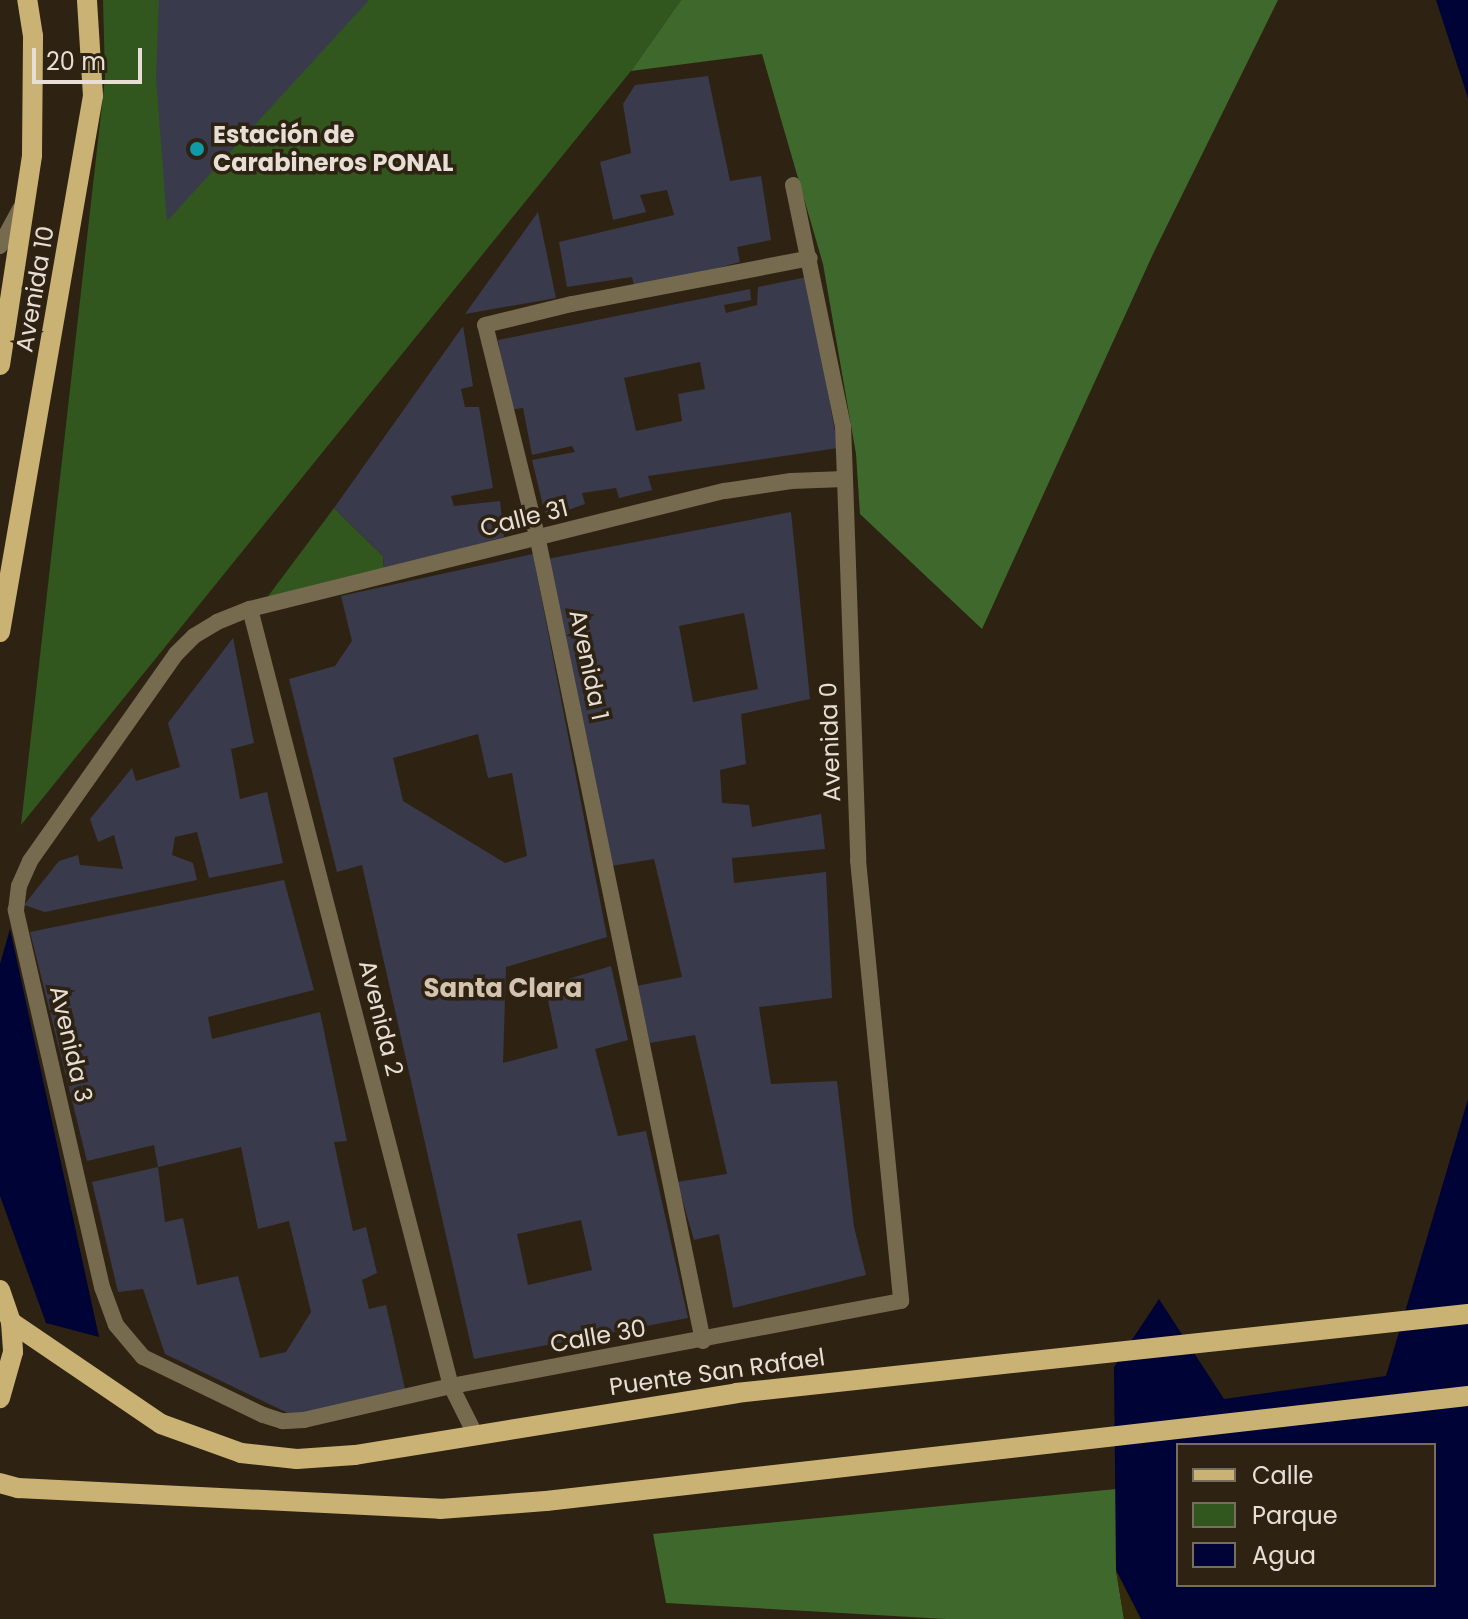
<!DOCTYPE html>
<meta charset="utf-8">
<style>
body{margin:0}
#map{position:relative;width:1468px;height:1619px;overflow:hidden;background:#2e2212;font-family:Poppins,sans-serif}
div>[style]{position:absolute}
.green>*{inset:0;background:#31561e}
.forest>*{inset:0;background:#3f682c}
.sand>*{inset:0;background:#332b0a}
.water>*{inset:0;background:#000335}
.building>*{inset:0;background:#3a3a4d}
.service>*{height:16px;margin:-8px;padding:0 8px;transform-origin:8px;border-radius:8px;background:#766b4e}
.minor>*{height:16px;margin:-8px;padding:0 8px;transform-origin:8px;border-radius:8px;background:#766b4e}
.primary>*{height:20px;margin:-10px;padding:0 10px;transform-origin:10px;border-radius:10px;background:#cab274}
.dots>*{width:22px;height:22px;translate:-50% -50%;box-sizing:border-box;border:4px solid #2e2212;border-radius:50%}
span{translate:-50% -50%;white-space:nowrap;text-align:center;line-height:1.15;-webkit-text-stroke:7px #2e2212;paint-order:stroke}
.poi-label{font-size:24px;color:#e7dfd5;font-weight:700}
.left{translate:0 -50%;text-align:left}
.street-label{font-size:24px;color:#e7dfd5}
.neighbourhood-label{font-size:26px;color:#d3c3af;font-weight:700}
.legend{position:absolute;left:1176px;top:1443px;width:260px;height:144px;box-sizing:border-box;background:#2e2212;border:2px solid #786e60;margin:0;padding:10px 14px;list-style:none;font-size:24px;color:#e7dfd5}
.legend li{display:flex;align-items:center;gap:16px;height:40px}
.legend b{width:40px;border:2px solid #786e60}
.scale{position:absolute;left:32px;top:48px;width:110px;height:36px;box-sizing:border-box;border:4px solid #e7dfd5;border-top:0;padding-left:10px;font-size:24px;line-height:28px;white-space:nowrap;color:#e7dfd5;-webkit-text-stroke:6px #2e2212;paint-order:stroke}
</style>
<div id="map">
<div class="green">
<div style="clip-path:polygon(103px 0,681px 0,631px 71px,21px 825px,105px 78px)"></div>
<div style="clip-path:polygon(334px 508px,383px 556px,384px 569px,266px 599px)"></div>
</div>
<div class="forest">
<div style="clip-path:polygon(681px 0,1278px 0,1153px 254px,982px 629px,860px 514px,856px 454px,823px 264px,762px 54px,631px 71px)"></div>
<div style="clip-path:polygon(1116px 1489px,1116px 1570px,1124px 1619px,946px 1619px,666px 1603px,653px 1534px)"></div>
</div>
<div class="sand">
<div style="clip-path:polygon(1116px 1570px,1141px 1619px,1124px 1619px)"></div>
</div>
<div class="water">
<div style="clip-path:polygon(1436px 0,1468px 0,1468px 99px,1467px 95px)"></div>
<div style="clip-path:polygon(10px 929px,99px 1337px,46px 1323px,0 1196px,0 964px)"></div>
<div style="clip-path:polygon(evenodd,1468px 1099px,1468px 1619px,1141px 1619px,1116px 1570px,1114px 1367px,1159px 1299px,1224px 1399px,1386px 1376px,1468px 1099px,1178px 1445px,1434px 1445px,1434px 1585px,1178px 1585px,1178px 1445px)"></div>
</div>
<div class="building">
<div style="clip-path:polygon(159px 0,369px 0,167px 221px,156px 77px)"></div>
<div style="clip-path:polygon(708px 76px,730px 181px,761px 176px,771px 240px,737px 247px,740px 262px,635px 290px,632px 277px,567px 287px,559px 242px,674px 215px,667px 190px,640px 195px,646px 212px,613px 220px,600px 162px,631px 153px,623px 104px,635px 85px)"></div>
<div style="clip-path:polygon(538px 212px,556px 298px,465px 314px)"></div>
<div style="clip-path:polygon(evenodd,807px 277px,838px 448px,648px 476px,652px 490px,619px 498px,616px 488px,582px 493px,585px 504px,546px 518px,532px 460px,575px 452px,572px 446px,532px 455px,523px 408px,508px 410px,498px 340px,750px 289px,751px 300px,724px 305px,726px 313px,757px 305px,758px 287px,807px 277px,700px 362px,705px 389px,678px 394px,682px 421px,636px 431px,624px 378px,700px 362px)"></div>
<div style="clip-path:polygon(463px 326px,473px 386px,461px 389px,465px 407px,479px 407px,493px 488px,451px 496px,454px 506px,500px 501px,504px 537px,384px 569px,383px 556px,334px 508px)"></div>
<div style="clip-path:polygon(evenodd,791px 512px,810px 699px,741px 714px,746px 764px,720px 770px,722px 803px,749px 805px,752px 827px,821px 814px,825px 849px,732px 858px,734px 883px,826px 872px,832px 998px,759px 1007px,771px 1084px,837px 1081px,854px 1227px,866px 1275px,733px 1308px,719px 1234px,694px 1240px,677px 1182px,727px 1174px,695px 1035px,650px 1043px,636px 986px,682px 977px,654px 859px,611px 866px,547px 559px,791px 512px,744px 613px,758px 689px,693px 702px,679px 626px,744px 613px)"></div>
<div style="clip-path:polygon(evenodd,533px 554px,607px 937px,506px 967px,503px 1063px,558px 1048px,545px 986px,611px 966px,628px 1040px,595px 1049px,618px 1136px,646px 1131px,688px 1318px,474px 1359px,362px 865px,337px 872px,289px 679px,335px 666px,352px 641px,341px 596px,533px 554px,478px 734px,488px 778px,512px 773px,527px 856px,505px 863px,403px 801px,393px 758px,478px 734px,533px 554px,581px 1220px,592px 1270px,528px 1285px,517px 1234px,581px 1220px)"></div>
<div style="clip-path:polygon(233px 638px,254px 743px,231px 749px,240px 799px,267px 792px,283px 863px,209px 878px,197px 832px,175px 837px,172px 855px,193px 863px,197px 880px,45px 912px,24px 905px,59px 861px,78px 855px,80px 865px,123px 869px,114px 835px,98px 842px,90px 819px,132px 768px,136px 781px,180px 767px,168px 723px)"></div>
<div style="clip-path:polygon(284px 880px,314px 990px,208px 1017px,212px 1039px,320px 1012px,347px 1141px,334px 1142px,353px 1231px,366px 1227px,377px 1273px,362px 1280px,369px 1309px,386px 1305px,405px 1389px,294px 1416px,165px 1354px,143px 1289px,118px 1292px,92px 1182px,158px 1167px,165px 1222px,183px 1218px,197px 1285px,238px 1276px,260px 1358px,286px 1352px,311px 1312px,289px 1221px,258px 1229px,241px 1147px,158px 1167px,154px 1145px,87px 1161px,30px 932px)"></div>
</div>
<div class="service">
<div style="left:0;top:246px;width:42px;rotate:-61.6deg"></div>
</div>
<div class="minor">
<div style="left:793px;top:185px;width:246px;rotate:78.3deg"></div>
<div style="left:843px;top:426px;width:53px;rotate:87.8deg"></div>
<div style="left:845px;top:479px;width:381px;rotate:88deg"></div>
<div style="left:858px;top:860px;width:443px;rotate:84.4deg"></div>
<div style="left:901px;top:1301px;width:458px;rotate:169.3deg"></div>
<div style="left:451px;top:1386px;width:151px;rotate:167deg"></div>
<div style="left:304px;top:1420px;width:22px;rotate:177deg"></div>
<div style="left:282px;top:1421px;width:20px;rotate:-162deg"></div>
<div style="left:263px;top:1415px;width:133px;rotate:-154.2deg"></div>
<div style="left:143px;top:1357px;width:42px;rotate:-130.2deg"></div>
<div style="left:116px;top:1325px;width:40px;rotate:-110.2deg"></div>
<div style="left:102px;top:1287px;width:387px;rotate:-102.9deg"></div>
<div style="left:16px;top:910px;width:24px;rotate:-83deg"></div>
<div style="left:19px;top:886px;width:27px;rotate:-66deg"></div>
<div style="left:30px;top:861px;width:253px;rotate:-54.8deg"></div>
<div style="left:176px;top:654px;width:25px;rotate:-45deg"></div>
<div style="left:194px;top:636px;width:27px;rotate:-31deg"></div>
<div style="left:217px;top:622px;width:35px;rotate:-22deg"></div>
<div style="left:250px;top:609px;width:489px;rotate:-14deg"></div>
<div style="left:725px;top:491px;width:67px;rotate:-8.6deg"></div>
<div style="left:791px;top:481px;width:54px;rotate:-2.1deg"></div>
<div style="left:250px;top:609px;width:803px;rotate:75.5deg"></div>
<div style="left:451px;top:1386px;width:56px;rotate:63.4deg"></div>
<div style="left:703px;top:1341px;width:818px;rotate:-101.64deg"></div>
<div style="left:538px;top:540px;width:221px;rotate:-103.8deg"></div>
<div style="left:485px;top:325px;width:89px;rotate:-13.6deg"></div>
<div style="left:572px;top:304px;width:242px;rotate:-10.9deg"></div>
</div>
<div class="primary">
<div style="left:0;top:365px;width:212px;rotate:-81.3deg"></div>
<div style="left:32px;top:155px;width:119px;rotate:-89.5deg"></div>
<div style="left:33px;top:36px;width:36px;rotate:-99deg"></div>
<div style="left:0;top:632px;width:544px;rotate:-80.16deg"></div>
<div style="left:93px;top:96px;width:96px;rotate:-93.6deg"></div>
<div style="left:0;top:1290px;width:34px;rotate:71deg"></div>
<div style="left:11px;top:1322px;width:30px;rotate:86deg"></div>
<div style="left:13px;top:1352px;width:48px;rotate:105.8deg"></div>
<div style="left:11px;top:1322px;width:181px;rotate:34.2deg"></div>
<div style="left:161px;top:1424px;width:85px;rotate:19.9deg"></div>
<div style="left:241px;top:1453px;width:56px;rotate:6.1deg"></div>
<div style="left:297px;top:1459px;width:58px;rotate:-3.9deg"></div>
<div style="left:355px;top:1455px;width:386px;rotate:-9.2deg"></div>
<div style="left:736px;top:1393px;width:736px;rotate:-6.16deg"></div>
<div style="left:0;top:1483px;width:19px;rotate:16deg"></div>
<div style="left:18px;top:1488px;width:423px;rotate:2.8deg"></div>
<div style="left:440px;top:1509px;width:106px;rotate:-4.3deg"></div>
<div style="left:546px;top:1501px;width:928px;rotate:-6.5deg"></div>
</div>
<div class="dots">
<div style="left:197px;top:149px;background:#0f9aa8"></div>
</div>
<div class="poi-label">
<span class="left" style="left:213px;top:149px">Estación de<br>Carabineros PONAL</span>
</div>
<div class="street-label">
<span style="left:35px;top:289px;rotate:-80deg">Avenida 10</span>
<span style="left:524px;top:518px;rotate:-14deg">Calle 31</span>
<span style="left:589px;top:665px;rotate:78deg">Avenida 1</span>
<span style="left:830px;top:742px;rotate:-92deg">Avenida 0</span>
<span style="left:381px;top:1018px;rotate:76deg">Avenida 2</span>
<span style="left:71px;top:1044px;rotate:77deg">Avenida 3</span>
<span style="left:598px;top:1336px;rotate:-10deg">Calle 30</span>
<span style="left:717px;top:1372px;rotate:-8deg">Puente San Rafael</span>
</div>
<div class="neighbourhood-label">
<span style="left:503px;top:989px">Santa Clara</span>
</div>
<ul class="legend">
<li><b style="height:10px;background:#cab274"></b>Calle</li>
<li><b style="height:22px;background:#31561e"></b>Parque</li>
<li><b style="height:22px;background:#000335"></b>Agua</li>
</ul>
<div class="scale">20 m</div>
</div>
